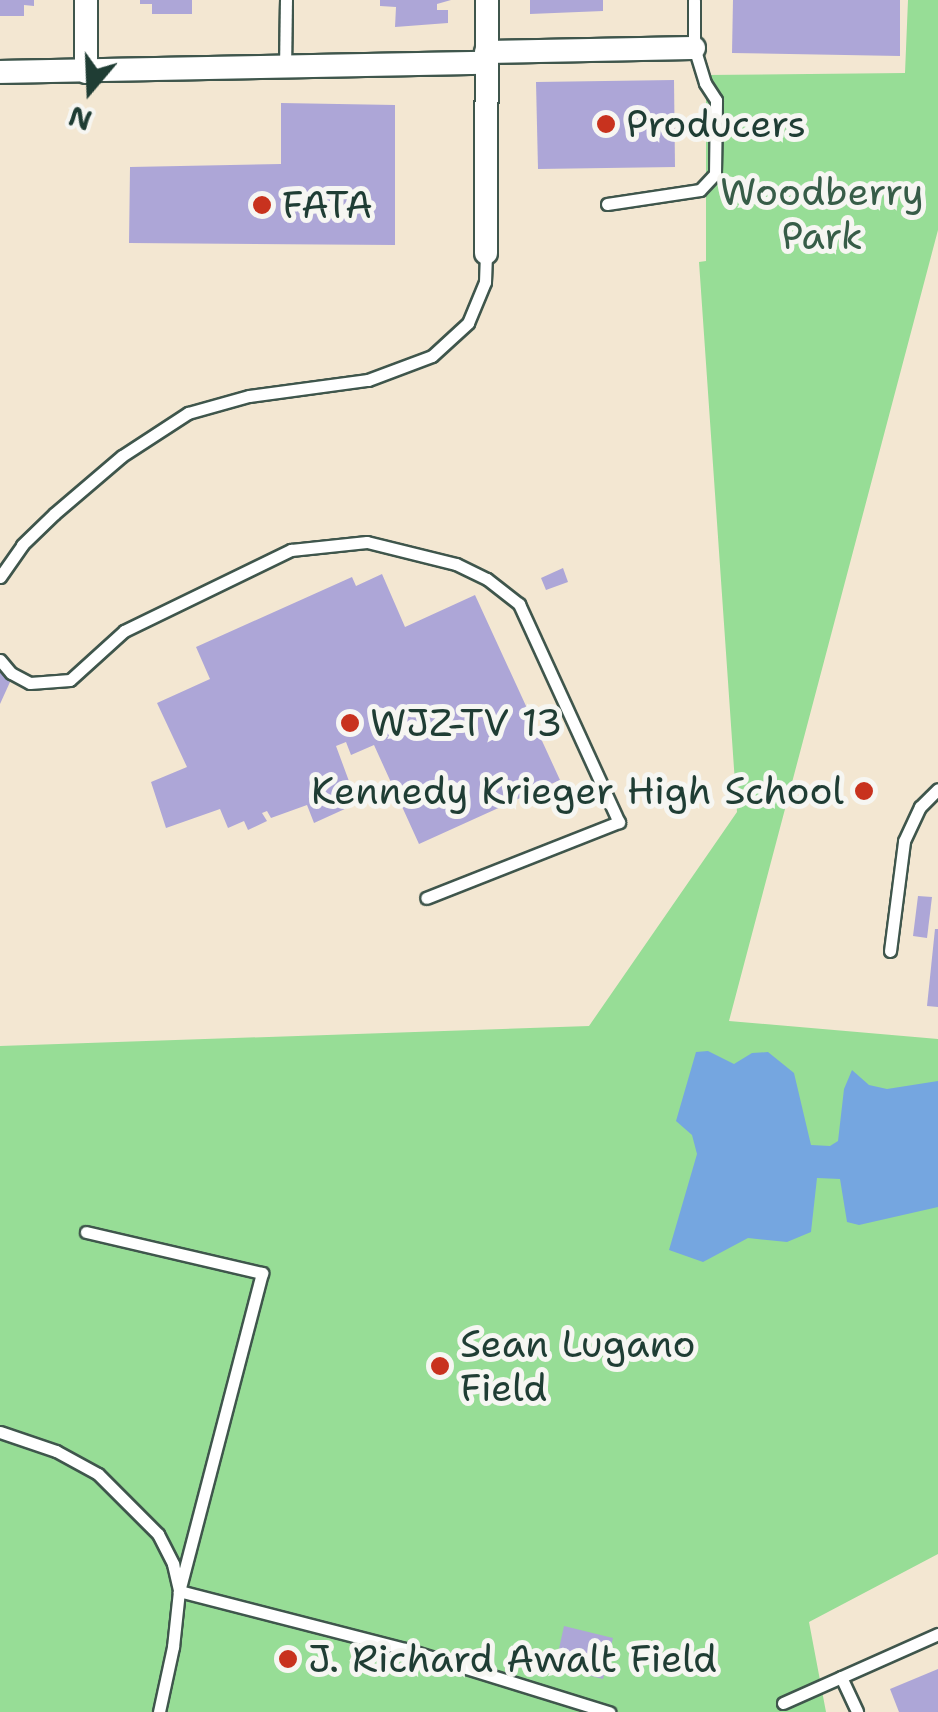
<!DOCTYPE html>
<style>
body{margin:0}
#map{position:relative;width:938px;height:1712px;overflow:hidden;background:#f3e7d2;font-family:"Shantell Sans",sans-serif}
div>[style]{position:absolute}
.green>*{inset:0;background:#97dd96}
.water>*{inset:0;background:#75a6e0}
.building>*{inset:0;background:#ada6d7}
.roads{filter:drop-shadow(2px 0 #3f564c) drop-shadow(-2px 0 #3f564c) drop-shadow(0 2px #3f564c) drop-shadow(0 -2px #3f564c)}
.service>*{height:11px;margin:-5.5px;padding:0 5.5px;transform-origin:5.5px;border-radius:5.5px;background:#fff}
.minor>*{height:22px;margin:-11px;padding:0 11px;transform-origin:11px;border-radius:11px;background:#fff}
.dots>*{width:28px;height:28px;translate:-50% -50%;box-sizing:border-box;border:5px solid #f6f6f2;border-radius:50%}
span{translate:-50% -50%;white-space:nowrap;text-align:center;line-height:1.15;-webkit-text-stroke:10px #f6f6f2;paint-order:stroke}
.poi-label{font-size:38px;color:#1f3d34}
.left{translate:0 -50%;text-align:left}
.right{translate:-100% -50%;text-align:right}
.park-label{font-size:38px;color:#375d48}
.north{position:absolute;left:40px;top:40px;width:100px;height:100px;-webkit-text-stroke:8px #f6f6f2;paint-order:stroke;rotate:199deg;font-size:28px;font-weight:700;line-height:40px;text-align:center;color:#1f3d34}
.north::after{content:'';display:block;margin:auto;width:35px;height:45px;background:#1f3d34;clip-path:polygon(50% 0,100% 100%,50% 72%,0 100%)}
</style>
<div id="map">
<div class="green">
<div style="clip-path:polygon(908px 0,938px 0,938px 230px,729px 1021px,938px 1039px,938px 1554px,809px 1622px,826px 1712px,0 1712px,0 1046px,589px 1026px,737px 812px,699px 262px,706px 261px,706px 75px,905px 73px)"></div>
</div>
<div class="water">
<div style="clip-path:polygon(708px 1051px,734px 1064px,752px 1053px,768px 1052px,794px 1073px,811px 1145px,830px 1146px,838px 1141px,844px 1089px,852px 1070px,869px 1085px,887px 1089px,938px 1081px,938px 1207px,859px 1225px,847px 1222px,840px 1179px,817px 1178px,811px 1232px,787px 1242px,748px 1238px,703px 1262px,669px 1250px,697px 1154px,692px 1135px,676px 1121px,696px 1052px)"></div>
</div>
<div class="building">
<div style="clip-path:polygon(0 0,34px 0,34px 6px,24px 5px,24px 16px,0 16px)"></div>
<div style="clip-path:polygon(140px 0,192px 0,192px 14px,152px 14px,152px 4px,140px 4px)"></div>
<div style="clip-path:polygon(380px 0,451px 0,437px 4px,437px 10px,448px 10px,448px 23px,395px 27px,396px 7px,380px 6px)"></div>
<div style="clip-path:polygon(530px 0,603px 0,603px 11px,530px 14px)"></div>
<div style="clip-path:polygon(733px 0,900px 0,900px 56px,732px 53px)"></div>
<div style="clip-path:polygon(674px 80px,675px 167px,538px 169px,536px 82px)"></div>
<div style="clip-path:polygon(281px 103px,395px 105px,395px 245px,129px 243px,130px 167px,281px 164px)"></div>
<div style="clip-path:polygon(563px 568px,568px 582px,546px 590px,541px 578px)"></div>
<div style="clip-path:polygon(382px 574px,405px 627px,475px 595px,560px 780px,419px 844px,374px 745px,351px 755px,346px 742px,336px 746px,353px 792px,363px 788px,367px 797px,358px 803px,314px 823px,307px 805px,271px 818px,267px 811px,262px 813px,267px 821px,248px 830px,244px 821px,228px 828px,220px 809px,166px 828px,151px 782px,187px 767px,157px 703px,210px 679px,196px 647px,352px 577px,356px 586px)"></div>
<div style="clip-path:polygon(16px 668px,15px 671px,0 704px,0 669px)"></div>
<div style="clip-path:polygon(918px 896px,932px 897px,927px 938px,913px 936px)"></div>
<div style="clip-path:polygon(935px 929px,938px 929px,938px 1007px,927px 1006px)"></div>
<div style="clip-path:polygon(564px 1626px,613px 1638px,603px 1679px,555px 1667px)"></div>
<div style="clip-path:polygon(938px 1669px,938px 1712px,899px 1712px,890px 1689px)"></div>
</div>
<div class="roads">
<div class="service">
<div style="left:285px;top:70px;width:70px;rotate:-89.2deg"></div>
<div style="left:607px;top:204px;width:94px;rotate:-8.6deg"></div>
<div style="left:700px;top:190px;width:22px;rotate:-47deg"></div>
<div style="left:715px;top:174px;width:74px;rotate:-89.2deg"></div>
<div style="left:716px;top:100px;width:20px;rotate:-123deg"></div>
<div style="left:705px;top:83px;width:37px;rotate:-107deg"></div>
<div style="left:694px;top:48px;width:48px;rotate:-90deg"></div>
<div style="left:0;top:577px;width:39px;rotate:-55deg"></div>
<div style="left:22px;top:545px;width:45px;rotate:-44.1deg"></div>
<div style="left:54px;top:514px;width:89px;rotate:-40.5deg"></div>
<div style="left:122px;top:456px;width:79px;rotate:-33.1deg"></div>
<div style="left:188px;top:413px;width:63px;rotate:-15.6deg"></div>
<div style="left:249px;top:396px;width:120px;rotate:-7.7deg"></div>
<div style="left:368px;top:380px;width:68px;rotate:-20.6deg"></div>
<div style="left:432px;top:356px;width:49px;rotate:-42.5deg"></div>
<div style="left:468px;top:323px;width:44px;rotate:-67.5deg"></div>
<div style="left:485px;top:282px;width:29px;rotate:-88deg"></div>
<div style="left:0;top:660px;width:17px;rotate:50deg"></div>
<div style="left:11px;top:673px;width:21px;rotate:28deg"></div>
<div style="left:30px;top:683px;width:40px;rotate:-4.3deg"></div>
<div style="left:70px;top:680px;width:73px;rotate:-42.2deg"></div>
<div style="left:124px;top:631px;width:186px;rotate:-25.9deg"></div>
<div style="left:291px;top:550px;width:76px;rotate:-6deg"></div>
<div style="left:367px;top:542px;width:92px;rotate:13.9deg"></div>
<div style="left:456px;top:564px;width:34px;rotate:26deg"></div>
<div style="left:487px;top:579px;width:41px;rotate:38deg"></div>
<div style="left:519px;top:604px;width:240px;rotate:65.4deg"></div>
<div style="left:619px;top:822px;width:207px;rotate:158.5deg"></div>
<div style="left:890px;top:951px;width:111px;rotate:-82.7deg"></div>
<div style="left:904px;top:841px;width:38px;rotate:-65deg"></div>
<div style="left:920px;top:807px;width:25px;rotate:-45deg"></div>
<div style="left:86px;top:1232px;width:181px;rotate:13.1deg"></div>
<div style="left:262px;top:1273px;width:329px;rotate:104.6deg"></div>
<div style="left:179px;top:1591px;width:233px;rotate:14.4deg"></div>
<div style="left:405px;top:1649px;width:214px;rotate:17.2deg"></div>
<div style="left:0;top:1432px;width:59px;rotate:18.7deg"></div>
<div style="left:56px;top:1451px;width:48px;rotate:28.7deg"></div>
<div style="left:98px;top:1474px;width:85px;rotate:45deg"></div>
<div style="left:158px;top:1534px;width:34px;rotate:63deg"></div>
<div style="left:173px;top:1564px;width:28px;rotate:77deg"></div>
<div style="left:179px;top:1591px;width:56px;rotate:96.1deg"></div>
<div style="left:173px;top:1647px;width:66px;rotate:102.2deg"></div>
<div style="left:841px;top:1677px;width:38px;rotate:65deg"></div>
<div style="left:783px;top:1703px;width:170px;rotate:-24deg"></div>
</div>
<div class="minor">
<div style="left:486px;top:52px;width:208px;rotate:-1.1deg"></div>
<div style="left:0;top:72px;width:486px;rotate:-1.1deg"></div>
<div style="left:86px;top:72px;width:72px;rotate:-90deg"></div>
<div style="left:486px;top:253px;width:253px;rotate:-89.8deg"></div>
</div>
</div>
<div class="dots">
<div style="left:606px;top:124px;background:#c8321e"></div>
<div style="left:262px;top:205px;background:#c8321e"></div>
<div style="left:350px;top:723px;background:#c8321e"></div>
<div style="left:864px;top:791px;background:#c8321e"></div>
<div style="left:440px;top:1366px;background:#c8321e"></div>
<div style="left:288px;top:1659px;background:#c8321e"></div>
</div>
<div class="poi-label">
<span class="left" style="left:626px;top:124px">Producers</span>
<span class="left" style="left:282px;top:205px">FATA</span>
<span class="left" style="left:370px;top:723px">WJZ-TV 13</span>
<span class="right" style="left:844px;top:791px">Kennedy Krieger High School</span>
<span class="left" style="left:460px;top:1366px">Sean Lugano<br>Field</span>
<span class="left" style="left:308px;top:1659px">J. Richard Awalt Field</span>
</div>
<div class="park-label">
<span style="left:822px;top:214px">Woodberry<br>Park</span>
</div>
<div class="north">N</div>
</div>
